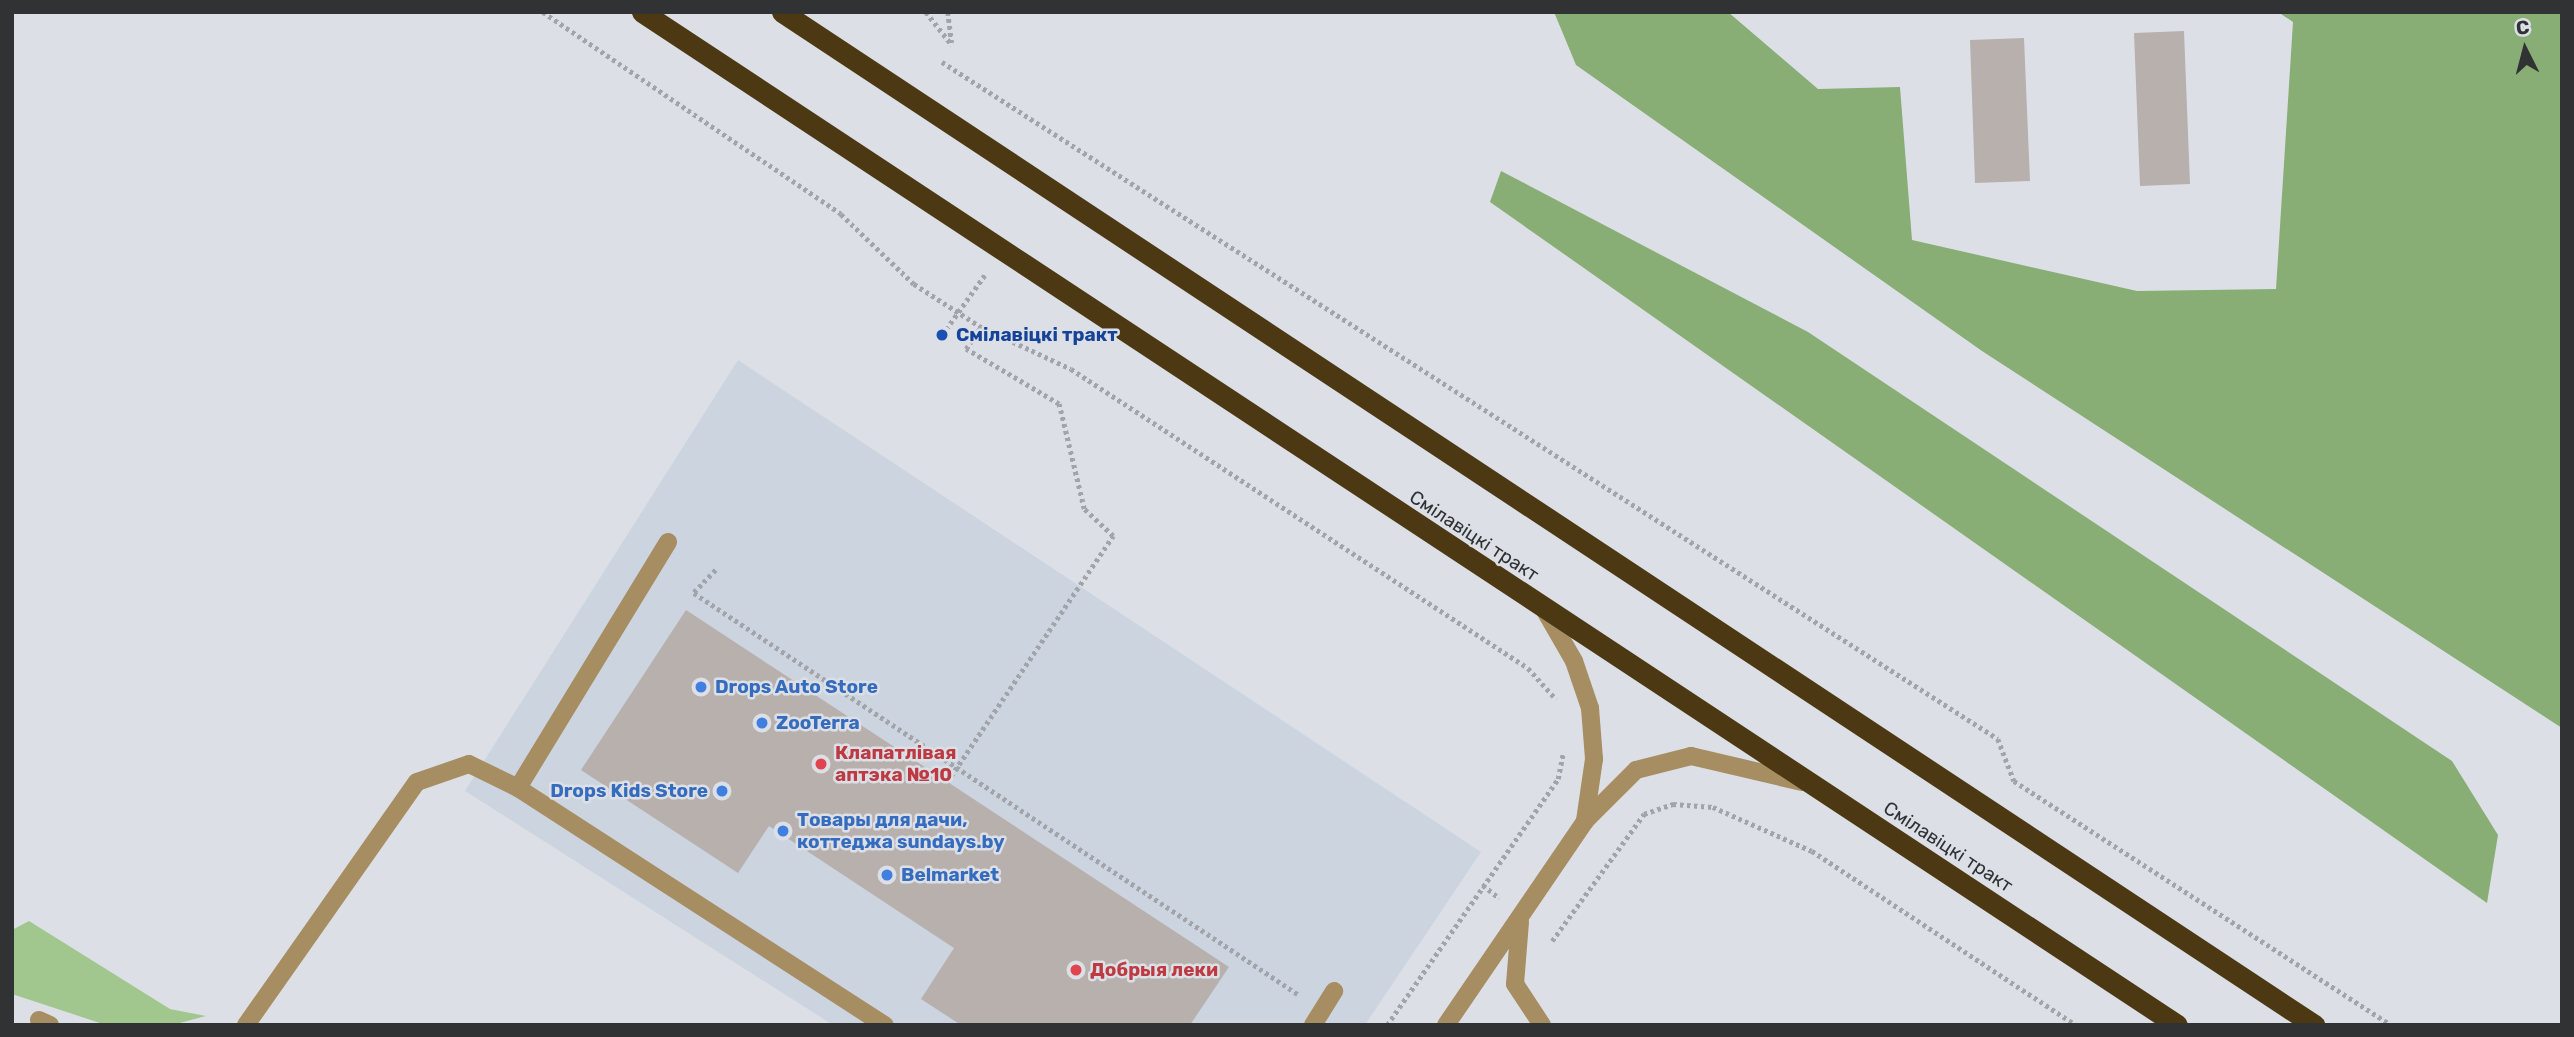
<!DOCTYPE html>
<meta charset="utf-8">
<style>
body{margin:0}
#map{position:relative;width:2574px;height:1037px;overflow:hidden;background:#dce0e6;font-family:Rubik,sans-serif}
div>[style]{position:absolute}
.built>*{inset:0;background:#cbd4df}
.green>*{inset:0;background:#a1c78e}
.forest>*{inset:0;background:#88ad75}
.building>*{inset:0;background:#b7b0ad}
.path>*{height:4.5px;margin-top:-2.25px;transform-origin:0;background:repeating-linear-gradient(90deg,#a1a4a9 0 3.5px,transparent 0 7px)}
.minor>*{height:18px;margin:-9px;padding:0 9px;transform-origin:9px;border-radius:9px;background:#a78d62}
.highway>*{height:21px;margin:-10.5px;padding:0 10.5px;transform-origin:10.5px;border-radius:10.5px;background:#4c3813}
.dots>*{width:19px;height:19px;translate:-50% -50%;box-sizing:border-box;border:4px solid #dce0e6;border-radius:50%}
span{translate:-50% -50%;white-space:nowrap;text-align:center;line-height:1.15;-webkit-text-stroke:5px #dce0e6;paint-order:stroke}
.transit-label{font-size:19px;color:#164399;font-weight:700}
.left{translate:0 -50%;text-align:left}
.street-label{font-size:19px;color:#303234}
.shop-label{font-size:19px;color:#366cbe;font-weight:700}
.right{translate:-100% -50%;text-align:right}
.health-label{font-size:19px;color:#be3a42;font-weight:700}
.frame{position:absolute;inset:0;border:14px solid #303234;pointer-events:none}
.north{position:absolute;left:2490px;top:14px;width:70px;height:70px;-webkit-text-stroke:5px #dce0e6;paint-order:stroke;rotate:354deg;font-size:19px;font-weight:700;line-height:28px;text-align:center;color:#303234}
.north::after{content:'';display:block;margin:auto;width:24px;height:32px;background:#303234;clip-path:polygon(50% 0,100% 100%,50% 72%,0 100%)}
</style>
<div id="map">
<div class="built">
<div style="clip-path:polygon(738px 360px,1481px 852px,1365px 1025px,833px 1025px,465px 791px)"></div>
</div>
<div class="green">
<div style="clip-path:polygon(29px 921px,170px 1009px,206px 1016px,172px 1025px,106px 1025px,12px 994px,12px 930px)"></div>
</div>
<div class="forest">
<div style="clip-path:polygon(1554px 12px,1728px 12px,1818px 89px,1900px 87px,1912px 240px,2137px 291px,2276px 289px,2293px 22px,2278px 12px,2562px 12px,2562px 728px,1982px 351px,1576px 65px)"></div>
<div style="clip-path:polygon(1501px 171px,1808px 332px,2452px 761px,2498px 835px,2487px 903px,1490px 202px)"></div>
</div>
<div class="building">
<div style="clip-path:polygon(2184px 31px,2190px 184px,2140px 186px,2134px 33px)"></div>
<div style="clip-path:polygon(2024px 38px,2030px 181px,1975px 183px,1970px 40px)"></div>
<div style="clip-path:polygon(686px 610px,1229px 967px,1190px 1025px,961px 1025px,921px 999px,954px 948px,769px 826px,738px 873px,581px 770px)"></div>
</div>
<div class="path">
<div style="left:543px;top:12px;width:360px;rotate:34.1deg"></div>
<div style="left:841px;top:214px;width:101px;rotate:43.8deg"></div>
<div style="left:914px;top:284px;width:80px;rotate:32.7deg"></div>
<div style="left:981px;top:327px;width:99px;rotate:25deg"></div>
<div style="left:1071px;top:369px;width:546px;rotate:33.2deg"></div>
<div style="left:1528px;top:668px;width:42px;rotate:47.9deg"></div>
<div style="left:926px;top:12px;width:42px;rotate:51.8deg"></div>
<div style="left:948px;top:12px;width:31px;rotate:83deg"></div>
<div style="left:942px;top:62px;width:1254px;rotate:32.66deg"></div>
<div style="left:1998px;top:739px;width:45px;rotate:69.1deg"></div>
<div style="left:2014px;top:781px;width:449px;rotate:32.9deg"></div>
<div style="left:942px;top:335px;width:76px;rotate:-54.6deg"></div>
<div style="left:716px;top:570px;width:32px;rotate:134deg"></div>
<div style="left:694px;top:593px;width:726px;rotate:33.6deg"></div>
<div style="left:947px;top:782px;width:297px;rotate:-56deg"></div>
<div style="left:1113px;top:536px;width:40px;rotate:-137deg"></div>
<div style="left:1084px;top:509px;width:108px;rotate:-103.4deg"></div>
<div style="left:1059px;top:404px;width:108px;rotate:-149.4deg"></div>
<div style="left:966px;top:349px;width:27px;rotate:-56deg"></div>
<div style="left:1483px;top:885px;width:21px;rotate:39deg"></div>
<div style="left:1552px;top:941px;width:157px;rotate:-54.1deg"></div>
<div style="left:1644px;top:814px;width:31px;rotate:-19deg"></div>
<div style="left:1673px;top:804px;width:40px;rotate:4.3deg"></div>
<div style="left:1713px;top:807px;width:108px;rotate:24deg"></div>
<div style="left:1812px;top:851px;width:316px;rotate:33.4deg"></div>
<div style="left:1387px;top:1025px;width:300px;rotate:-55.2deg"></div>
<div style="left:1558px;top:779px;width:25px;rotate:-79deg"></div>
</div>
<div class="minor">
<div style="left:668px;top:542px;width:288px;rotate:121.4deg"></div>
<div style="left:518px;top:788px;width:437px;rotate:32.9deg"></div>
<div style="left:1544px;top:609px;width:60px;rotate:60deg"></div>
<div style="left:1574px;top:661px;width:50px;rotate:71.2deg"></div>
<div style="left:1590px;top:708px;width:51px;rotate:85.5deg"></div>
<div style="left:1594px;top:759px;width:63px;rotate:98.3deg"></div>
<div style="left:1520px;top:922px;width:62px;rotate:94.6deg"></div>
<div style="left:1515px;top:984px;width:49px;rotate:56.6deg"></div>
<div style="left:39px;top:1020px;width:12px;rotate:24deg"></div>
<div style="left:246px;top:1025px;width:297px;rotate:-54.9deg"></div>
<div style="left:417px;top:782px;width:55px;rotate:-19.1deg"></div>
<div style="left:469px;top:764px;width:55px;rotate:26.1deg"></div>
<div style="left:1313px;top:1025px;width:40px;rotate:-58deg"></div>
<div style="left:1446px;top:1025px;width:247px;rotate:-55.7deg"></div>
<div style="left:1585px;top:821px;width:72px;rotate:-45deg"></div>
<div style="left:1636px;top:770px;width:57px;rotate:-14.3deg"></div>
<div style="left:1691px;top:756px;width:114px;rotate:13.2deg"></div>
</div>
<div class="highway">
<div style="left:642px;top:12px;width:1839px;rotate:33.42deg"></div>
<div style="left:782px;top:12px;width:1837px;rotate:33.47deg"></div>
</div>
<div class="dots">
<div style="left:942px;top:335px;background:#1a4fb4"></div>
<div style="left:701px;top:687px;background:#3f7fe0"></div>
<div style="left:762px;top:723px;background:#3f7fe0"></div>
<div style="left:821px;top:764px;background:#e0444e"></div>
<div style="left:722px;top:791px;background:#3f7fe0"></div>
<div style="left:783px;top:831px;background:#3f7fe0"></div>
<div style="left:887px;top:875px;background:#3f7fe0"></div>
<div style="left:1076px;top:970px;background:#e0444e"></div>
</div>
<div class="transit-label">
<span class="left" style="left:956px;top:335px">Смілавіцкі тракт</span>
</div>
<div class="street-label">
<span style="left:1474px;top:536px;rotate:33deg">Смілавіцкі тракт</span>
<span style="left:1948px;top:847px;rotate:33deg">Смілавіцкі тракт</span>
</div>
<div class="shop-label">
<span class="left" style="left:715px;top:687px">Drops Auto Store</span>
<span class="left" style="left:776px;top:723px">ZooTerra</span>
<span class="right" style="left:708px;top:791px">Drops Kids Store</span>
<span class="left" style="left:797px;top:831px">Товары для дачи,<br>коттеджа sundays.by</span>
<span class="left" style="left:901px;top:875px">Belmarket</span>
</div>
<div class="health-label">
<span class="left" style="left:835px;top:764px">Клапатлівая<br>аптэка №10</span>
<span class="left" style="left:1090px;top:970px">Добрыя леки</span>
</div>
<div class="frame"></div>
<div class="north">С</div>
</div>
